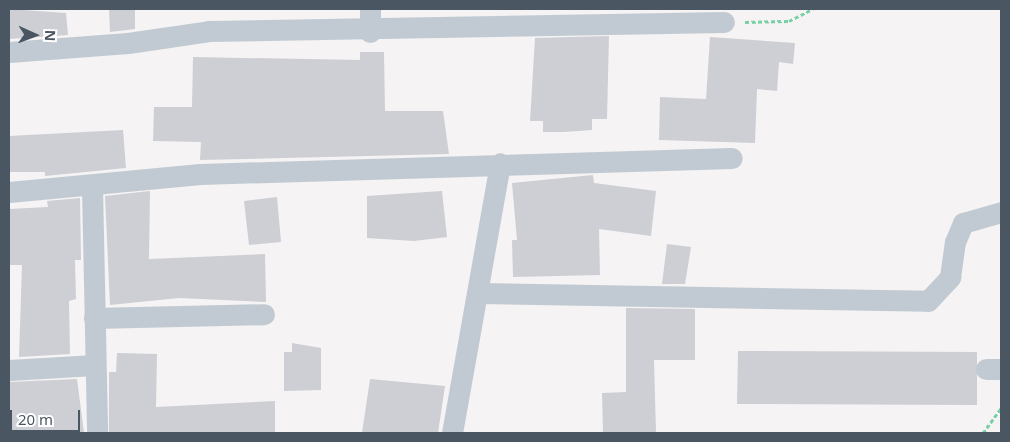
<!DOCTYPE html>
<style>
body{margin:0}
#map{position:relative;width:1010px;height:442px;overflow:hidden;background:#f5f3f3;font-family:"Noto Sans",sans-serif}
div>[style]{position:absolute}
.building>*{inset:0;background:#cdcfd5}
.path>*{height:3px;margin-top:-1.5px;transform-origin:0;background:repeating-linear-gradient(90deg,#7ad0a6 0 4px,transparent 0 6.5px)}
.minor>*{height:21px;margin:-10.5px;padding:0 10.5px;transform-origin:10.5px;border-radius:10.5px;background:#c1cad2}
span{translate:-50% -50%;white-space:nowrap;text-align:center;line-height:1.15;-webkit-text-stroke:4px #fff;paint-order:stroke}
.frame{position:absolute;inset:0;border:10px solid #4a5661;pointer-events:none}
.north{position:absolute;left:10px;top:10px;width:50px;height:50px;-webkit-text-stroke:4px #fff;paint-order:stroke;rotate:92deg;font-size:14px;font-weight:700;line-height:20px;text-align:center;color:#4a5661}
.north::after{content:'';display:block;margin:auto;width:18px;height:22px;background:#4a5661;clip-path:polygon(50% 0,100% 100%,50% 72%,0 100%)}
.scale{position:absolute;left:10px;top:410px;width:70px;height:22px;box-sizing:border-box;border:2px solid #4a5661;border-top:0;padding-left:6px;font-size:15px;line-height:18px;white-space:nowrap;color:#4a5661;-webkit-text-stroke:4px #fff;paint-order:stroke}
</style>
<div id="map">
<div class="building">
<div style="clip-path:polygon(9px 9px,66px 13px,68px 35px,9px 39px)"></div>
<div style="clip-path:polygon(109px 9px,135px 9px,135px 29px,110px 32px)"></div>
<div style="clip-path:polygon(609px 36px,607px 119px,592px 119px,592px 130px,564px 132px,543px 132px,543px 121px,530px 121px,535px 38px)"></div>
<div style="clip-path:polygon(710px 37px,795px 43px,793px 64px,779px 62px,777px 91px,757px 89px,755px 143px,659px 140px,660px 97px,706px 99px)"></div>
<div style="clip-path:polygon(360px 52px,384px 52px,385px 111px,443px 111px,449px 154px,200px 160px,201px 142px,153px 141px,154px 107px,192px 107px,193px 57px,360px 60px)"></div>
<div style="clip-path:polygon(123px 130px,126px 168px,45px 176px,45px 172px,9px 172px,9px 136px)"></div>
<div style="clip-path:polygon(593px 175px,594px 183px,656px 191px,651px 236px,599px 229px,600px 275px,513px 277px,512px 240px,517px 240px,512px 183px)"></div>
<div style="clip-path:polygon(150px 191px,149px 259px,265px 254px,266px 302px,179px 298px,110px 305px,105px 196px)"></div>
<div style="clip-path:polygon(442px 191px,447px 237px,414px 241px,367px 238px,367px 196px)"></div>
<div style="clip-path:polygon(277px 197px,281px 242px,249px 245px,244px 201px)"></div>
<div style="clip-path:polygon(80px 198px,81px 260px,75px 260px,76px 299px,69px 301px,70px 354px,19px 357px,22px 265px,9px 265px,9px 209px,48px 207px,47px 201px)"></div>
<div style="clip-path:polygon(667px 244px,691px 247px,685px 284px,662px 284px)"></div>
<div style="clip-path:polygon(626px 308px,695px 309px,695px 360px,654px 360px,656px 433px,603px 433px,602px 393px,626px 392px)"></div>
<div style="clip-path:polygon(292px 343px,321px 348px,321px 390px,284px 391px,284px 352px,292px 352px)"></div>
<div style="clip-path:polygon(738px 351px,977px 352px,977px 405px,737px 404px)"></div>
<div style="clip-path:polygon(117px 353px,157px 354px,156px 407px,275px 401px,275px 433px,109px 433px,109px 372px,116px 372px)"></div>
<div style="clip-path:polygon(77px 379px,84px 433px,9px 433px,9px 382px)"></div>
<div style="clip-path:polygon(370px 379px,445px 386px,438px 433px,362px 433px)"></div>
</div>
<div class="path">
<div style="left:745px;top:22px;width:44px;rotate:-1.3deg"></div>
<div style="left:789px;top:21px;width:27px;rotate:-27deg"></div>
<div style="left:983px;top:433px;width:31px;rotate:-54deg"></div>
</div>
<div class="minor">
<div style="left:370px;top:32px;width:23px;rotate:-90deg"></div>
<div style="left:9px;top:52px;width:119px;rotate:-4.3deg"></div>
<div style="left:128px;top:43px;width:82px;rotate:-8.4deg"></div>
<div style="left:209px;top:31px;width:515px;rotate:-1deg"></div>
<div style="left:92px;top:187px;width:246px;rotate:88.8deg"></div>
<div style="left:9px;top:192px;width:192px;rotate:-5.4deg"></div>
<div style="left:200px;top:174px;width:532px;rotate:-1.72deg"></div>
<div style="left:477px;top:293px;width:451px;rotate:1deg"></div>
<div style="left:928px;top:301px;width:33px;rotate:-47deg"></div>
<div style="left:950px;top:277px;width:35px;rotate:-82deg"></div>
<div style="left:955px;top:242px;width:21px;rotate:-67deg"></div>
<div style="left:963px;top:223px;width:40px;rotate:-16deg"></div>
<div style="left:94px;top:318px;width:170px;rotate:-1.3deg"></div>
<div style="left:986px;top:369px;width:15px"></div>
<div style="left:9px;top:370px;width:86px;rotate:-3.3deg"></div>
<div style="left:452px;top:433px;width:274px;rotate:-79.9deg"></div>
</div>
<div class="frame"></div>
<div class="north">N</div>
<div class="scale">20 m</div>
</div>
